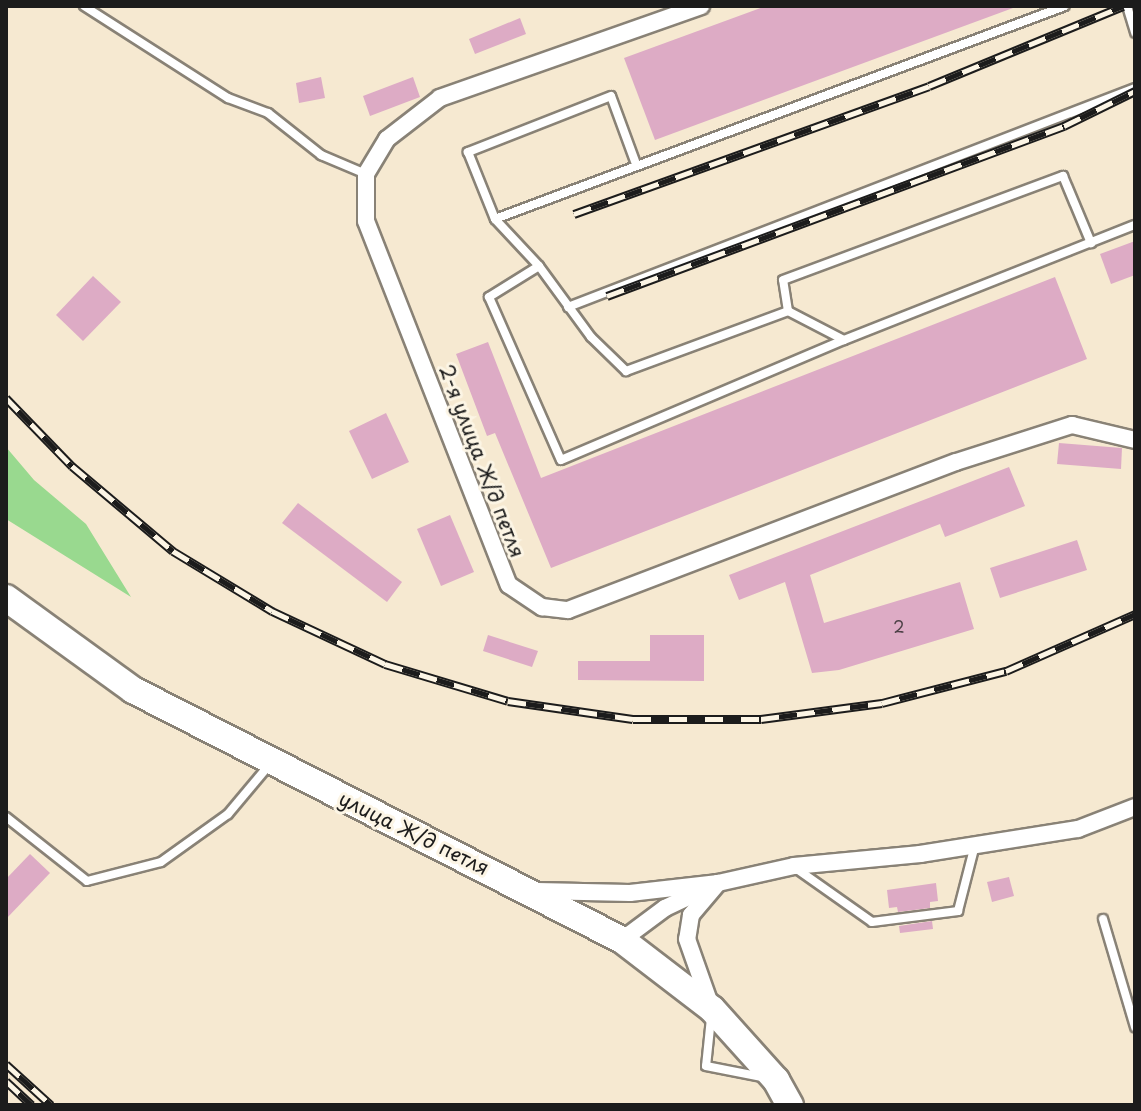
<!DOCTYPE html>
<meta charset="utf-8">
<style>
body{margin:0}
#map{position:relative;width:1141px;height:1111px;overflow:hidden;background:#f6e9d1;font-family:"Playpen Sans",sans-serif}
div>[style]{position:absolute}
.green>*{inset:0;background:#99d98f}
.building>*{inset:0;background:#ddabc5}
.roads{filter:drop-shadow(2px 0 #898276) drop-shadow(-2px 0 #898276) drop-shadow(0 2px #898276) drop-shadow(0 -2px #898276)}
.lane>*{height:8px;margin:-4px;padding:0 4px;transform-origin:4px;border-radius:4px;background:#fff}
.street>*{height:16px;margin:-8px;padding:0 8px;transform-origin:8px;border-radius:8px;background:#fff}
.primary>*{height:26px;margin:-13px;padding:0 13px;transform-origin:13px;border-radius:13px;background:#fff}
.rail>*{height:9px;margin-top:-4.5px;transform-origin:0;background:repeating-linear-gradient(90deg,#fcf5e5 0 18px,#1c1c1c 0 36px);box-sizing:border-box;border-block:2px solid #1c1c1c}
span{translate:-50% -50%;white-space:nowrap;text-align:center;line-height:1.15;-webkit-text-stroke:6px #fcf5e5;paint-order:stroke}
.number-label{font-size:16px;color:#4c4046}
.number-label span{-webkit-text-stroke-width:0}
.street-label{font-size:20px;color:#1c1c1c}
.frame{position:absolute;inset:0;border:8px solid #1c1c1c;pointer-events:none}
</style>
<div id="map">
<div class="green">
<div style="clip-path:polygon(6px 447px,34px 480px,86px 524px,131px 597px,6px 519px)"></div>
</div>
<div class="building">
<div style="clip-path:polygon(766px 6px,1013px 6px,1013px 8px,655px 140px,624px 58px)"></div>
<div style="clip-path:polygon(520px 18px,526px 34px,475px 54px,469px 39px)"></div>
<div style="clip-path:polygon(321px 77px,325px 98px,299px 103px,296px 83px)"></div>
<div style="clip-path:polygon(413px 77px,420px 97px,370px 116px,363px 96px)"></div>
<div style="clip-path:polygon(1135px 241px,1135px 275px,1111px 284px,1100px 254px)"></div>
<div style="clip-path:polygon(93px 276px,121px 302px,83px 341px,56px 315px)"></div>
<div style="clip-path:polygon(1055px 277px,1087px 359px,551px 568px,495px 433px,487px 436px,456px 354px,488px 342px,541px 478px)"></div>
<div style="clip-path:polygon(386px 413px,409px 462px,372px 479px,349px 431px)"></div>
<div style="clip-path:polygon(1059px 443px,1122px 448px,1121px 469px,1057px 464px)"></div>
<div style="clip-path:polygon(1009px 467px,1025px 506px,945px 537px,940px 524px,810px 575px,824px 623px,960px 582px,974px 629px,839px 670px,812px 673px,785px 582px,739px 600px,729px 575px)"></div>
<div style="clip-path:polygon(298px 503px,402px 582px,387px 602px,282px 523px)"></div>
<div style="clip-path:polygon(450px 515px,474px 572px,441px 586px,417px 529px)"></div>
<div style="clip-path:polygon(1077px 540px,1087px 570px,1000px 598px,990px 568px)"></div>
<div style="clip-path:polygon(488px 635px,538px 651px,532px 667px,483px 651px)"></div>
<div style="clip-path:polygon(650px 635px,704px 635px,704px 681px,578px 680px,578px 661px,650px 661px)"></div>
<div style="clip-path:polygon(30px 854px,50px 873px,6px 919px,6px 879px)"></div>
<div style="clip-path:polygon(1009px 877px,1014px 896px,992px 902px,987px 882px)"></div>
<div style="clip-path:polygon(936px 883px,938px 901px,930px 902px,930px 908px,898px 912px,897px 907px,889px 908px,887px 890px)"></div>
<div style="clip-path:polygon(932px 921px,933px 929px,900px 933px,899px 926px)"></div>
</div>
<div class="roads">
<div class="lane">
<div style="left:84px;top:6px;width:171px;rotate:32.6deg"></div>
<div style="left:228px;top:98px;width:43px;rotate:20.6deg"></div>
<div style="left:268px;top:113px;width:68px;rotate:38.4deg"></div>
<div style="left:321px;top:155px;width:49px;rotate:22.9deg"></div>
<div style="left:1127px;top:6px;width:28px;rotate:73deg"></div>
<div style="left:636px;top:164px;width:72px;rotate:-110.2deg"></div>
<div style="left:611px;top:96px;width:154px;rotate:158.6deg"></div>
<div style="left:468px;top:152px;width:72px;rotate:68.1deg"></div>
<div style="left:495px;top:219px;width:64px;rotate:46.9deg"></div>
<div style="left:539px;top:266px;width:88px;rotate:53.8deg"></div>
<div style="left:591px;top:337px;width:49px;rotate:44.2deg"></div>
<div style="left:626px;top:371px;width:173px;rotate:-20.3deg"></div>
<div style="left:788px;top:311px;width:63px;rotate:27.4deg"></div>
<div style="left:495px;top:219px;width:608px;rotate:-20.49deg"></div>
<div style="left:539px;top:266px;width:59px;rotate:148.2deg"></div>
<div style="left:489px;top:297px;width:178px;rotate:66.2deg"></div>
<div style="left:561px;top:460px;width:307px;rotate:-23deg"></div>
<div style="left:844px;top:340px;width:313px;rotate:-21.6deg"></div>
<div style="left:568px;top:307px;width:608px;rotate:-21.12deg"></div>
<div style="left:788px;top:311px;width:31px;rotate:-99deg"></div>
<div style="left:783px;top:280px;width:299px;rotate:-20.4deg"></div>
<div style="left:1063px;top:176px;width:73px;rotate:67.3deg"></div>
<div style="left:6px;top:817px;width:103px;rotate:38.3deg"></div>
<div style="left:87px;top:881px;width:76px;rotate:-14.4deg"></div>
<div style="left:161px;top:862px;width:82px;rotate:-35.6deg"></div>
<div style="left:228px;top:814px;width:65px;rotate:-50deg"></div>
<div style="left:794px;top:867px;width:95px;rotate:35.2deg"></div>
<div style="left:872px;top:922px;width:87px;rotate:-7.3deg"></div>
<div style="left:958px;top:911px;width:68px;rotate:-75.6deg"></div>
<div style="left:1103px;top:919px;width:113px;rotate:73.5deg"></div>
<div style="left:711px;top:1018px;width:48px;rotate:95.9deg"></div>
<div style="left:706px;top:1066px;width:57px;rotate:11.1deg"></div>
</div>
<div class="street">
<div style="left:701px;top:6px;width:277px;rotate:160.6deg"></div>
<div style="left:440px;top:98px;width:67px;rotate:142.3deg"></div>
<div style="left:387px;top:139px;width:41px;rotate:121deg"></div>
<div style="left:366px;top:174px;width:47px;rotate:90deg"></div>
<div style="left:366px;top:221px;width:391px;rotate:68.6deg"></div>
<div style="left:509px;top:585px;width:40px;rotate:34deg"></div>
<div style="left:542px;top:607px;width:26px;rotate:7deg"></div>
<div style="left:568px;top:610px;width:415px;rotate:-20.9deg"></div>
<div style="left:956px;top:462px;width:122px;rotate:-17.7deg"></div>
<div style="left:1072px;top:425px;width:65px;rotate:13.4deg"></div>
<div style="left:537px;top:891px;width:93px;rotate:1.2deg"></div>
<div style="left:630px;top:893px;width:89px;rotate:-6.5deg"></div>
<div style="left:718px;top:883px;width:42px;rotate:130.2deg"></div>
<div style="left:691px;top:915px;width:24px;rotate:99deg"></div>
<div style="left:687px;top:939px;width:69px;rotate:70.5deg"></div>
<div style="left:622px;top:940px;width:54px;rotate:-36.7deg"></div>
<div style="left:665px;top:908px;width:59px;rotate:-25.3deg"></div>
<div style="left:718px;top:883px;width:78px;rotate:-12.6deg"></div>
<div style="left:794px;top:866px;width:127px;rotate:-5.4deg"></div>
<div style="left:920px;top:854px;width:160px;rotate:-9deg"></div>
<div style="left:1078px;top:829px;width:61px;rotate:-21.1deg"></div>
</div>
<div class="primary">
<div style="left:6px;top:598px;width:157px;rotate:35.9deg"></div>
<div style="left:133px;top:690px;width:549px;rotate:27.08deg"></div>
<div style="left:622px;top:940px;width:113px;rotate:37.5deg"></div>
<div style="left:712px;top:1009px;width:96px;rotate:48deg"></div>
<div style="left:776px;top:1080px;width:29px;rotate:61deg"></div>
</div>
</div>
<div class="rail">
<div style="left:574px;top:214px;width:377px;rotate:-19.8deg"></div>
<div style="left:929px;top:86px;width:210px;rotate:-22.4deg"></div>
<div style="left:607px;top:296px;width:488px;rotate:-20.4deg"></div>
<div style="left:1064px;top:126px;width:79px;rotate:-26.2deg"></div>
<div style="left:6px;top:398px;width:95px;rotate:45.9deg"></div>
<div style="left:72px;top:466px;width:132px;rotate:40.1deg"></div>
<div style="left:173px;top:551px;width:116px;rotate:31.2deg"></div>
<div style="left:272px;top:611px;width:125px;rotate:25.1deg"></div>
<div style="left:385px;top:664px;width:128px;rotate:16.7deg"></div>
<div style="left:508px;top:701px;width:126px;rotate:8.2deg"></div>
<div style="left:633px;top:719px;width:128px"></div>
<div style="left:761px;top:719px;width:122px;rotate:-7.5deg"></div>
<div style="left:882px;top:703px;width:128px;rotate:-14.5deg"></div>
<div style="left:1006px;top:671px;width:141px;rotate:-23.8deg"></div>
<div style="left:6px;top:1064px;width:61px;rotate:42.3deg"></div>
<div style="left:6px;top:1081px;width:35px;rotate:43deg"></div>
</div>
<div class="number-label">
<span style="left:899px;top:626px">2</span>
</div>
<div class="street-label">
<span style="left:482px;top:461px;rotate:69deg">2-я улица Ж/д петля</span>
<span style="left:414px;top:833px;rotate:26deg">улица Ж/д петля</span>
</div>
<div class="frame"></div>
</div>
